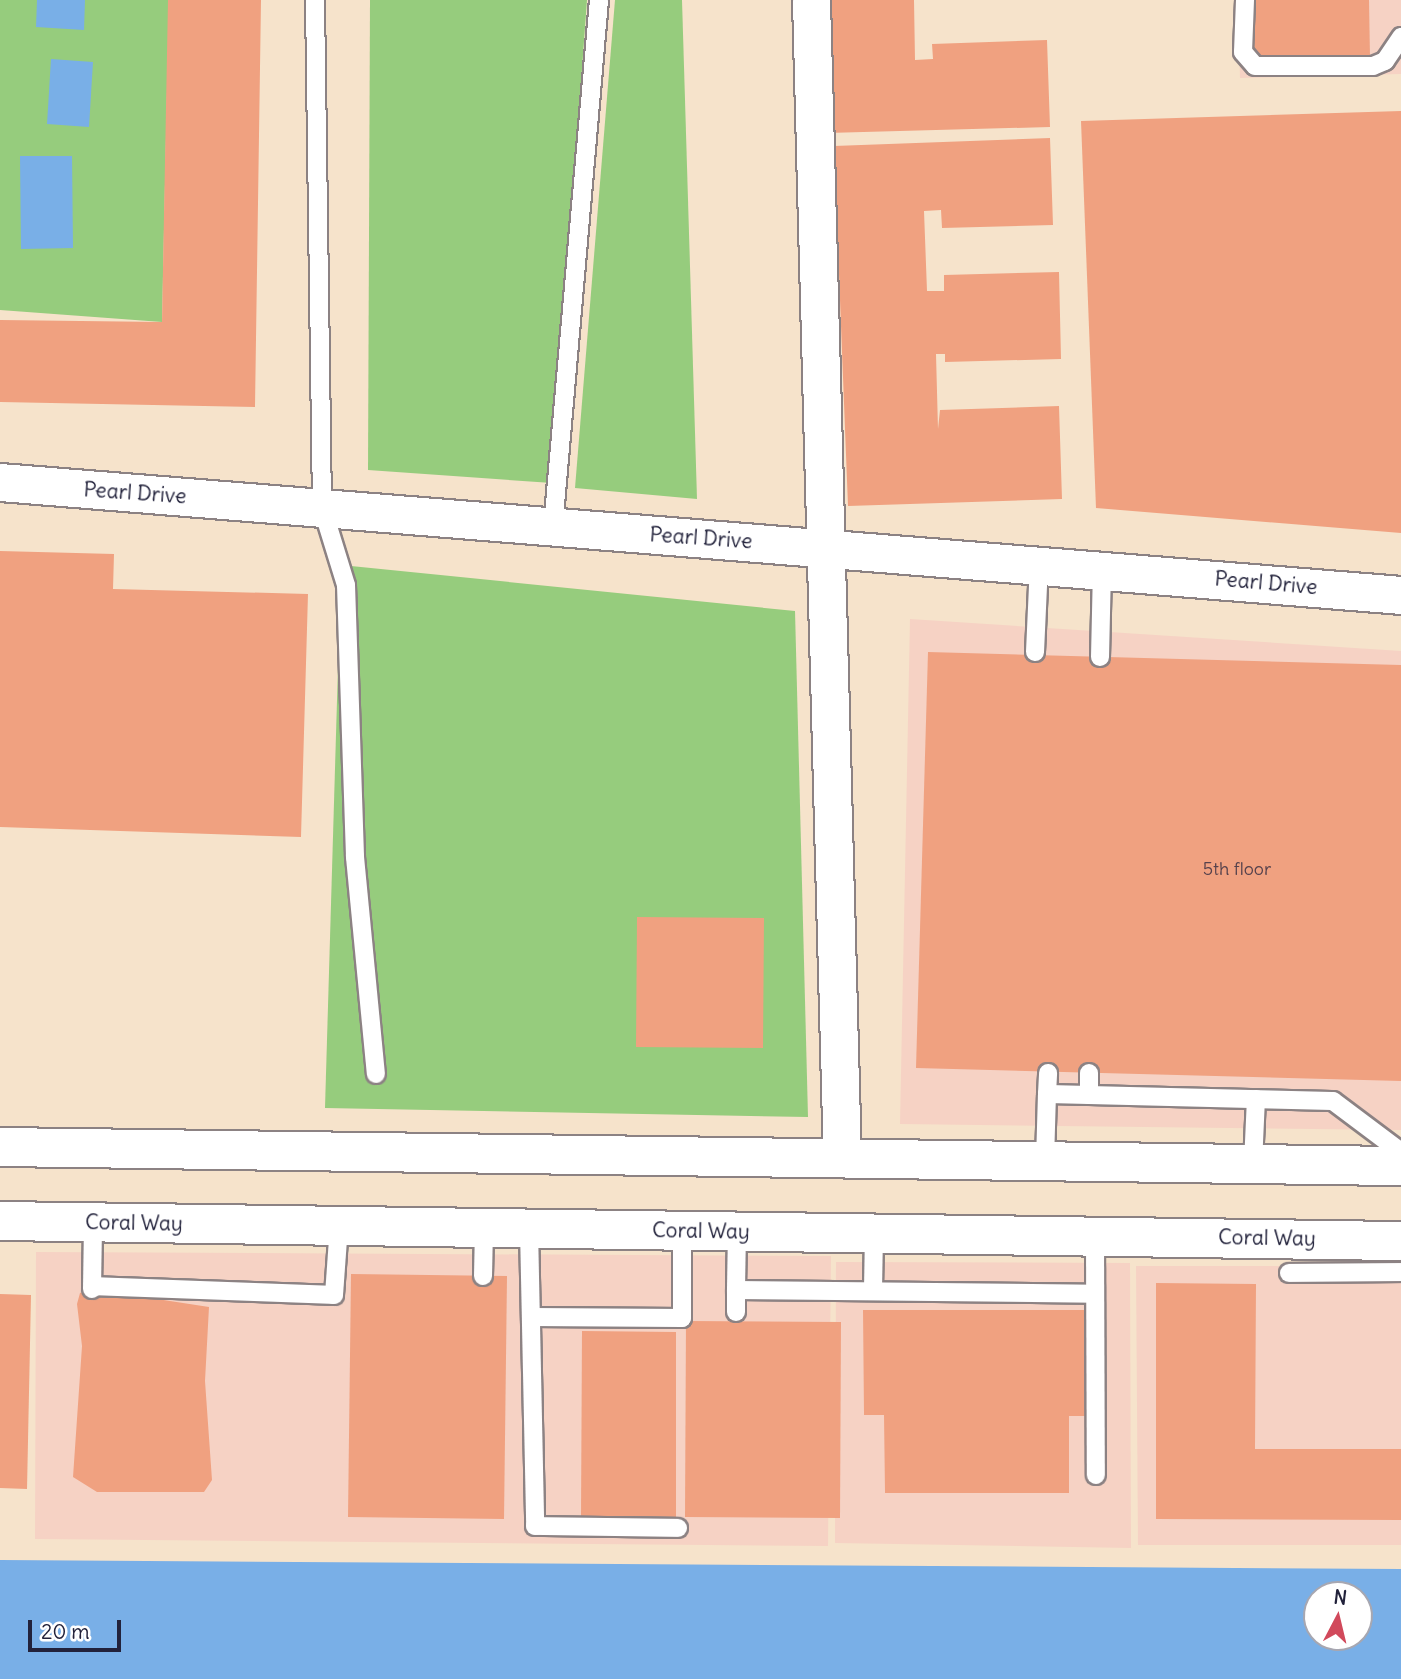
<!DOCTYPE html>
<style>
body{margin:0}
#map{position:relative;width:1401px;height:1679px;overflow:hidden;background:#f6e3cb;font-family:Delius,sans-serif}
div>[style]{position:absolute}
.built>*{inset:0;background:#f6d2c4}
.green>*{inset:0;background:#96cc7d}
.water>*{inset:0;background:#79afe7}
.building>*{inset:0;background:#f0a180}
.roads{filter:drop-shadow(2px 0 #8c8283) drop-shadow(-2px 0 #8c8283) drop-shadow(0 2px #8c8283) drop-shadow(0 -2px #8c8283)}
.service>*{height:18px;margin:-9px;padding:0 9px;transform-origin:9px;border-radius:9px;background:#fff}
.minor>*{height:37px;margin:-18.5px;padding:0 18.5px;transform-origin:18.5px;border-radius:18.5px;background:#fff}
.tertiary>*{height:38px;margin:-19px;padding:0 19px;transform-origin:19px;border-radius:19px;background:#fff}
span{translate:-50% -50%;white-space:nowrap;text-align:center;line-height:1.15;-webkit-text-stroke:5px #fff;paint-order:stroke}
.number-label{font-size:18px;color:#56424c}
.number-label span{-webkit-text-stroke-width:0}
.street-label{font-size:21px;color:#22223b}
.north{position:absolute;left:1303px;top:1581px;width:70px;height:70px;box-sizing:border-box;background:#fff;border:2px solid #a7a7b1;border-radius:50%;rotate:7deg;font-size:19px;font-weight:700;line-height:28px;text-align:center;color:#22223b}
.north::after{content:'';display:block;margin:auto;width:24px;height:32px;background:#d1495b;clip-path:polygon(50% 0,100% 100%,50% 72%,0 100%)}
.scale{position:absolute;left:28px;top:1620px;width:93px;height:32px;box-sizing:border-box;border:4px solid #22223b;border-top:0;padding-left:9px;font-size:21px;line-height:24px;white-space:nowrap;color:#22223b;-webkit-text-stroke:5px #fff;paint-order:stroke}
</style>
<div id="map">
<div class="built">
<div style="clip-path:polygon(1238px 0,1401px 0,1401px 74px,1240px 78px)"></div>
<div style="clip-path:polygon(910px 619px,1401px 651px,1401px 1130px,900px 1124px)"></div>
<div style="clip-path:polygon(36px 1252px,831px 1256px,828px 1546px,35px 1539px)"></div>
<div style="clip-path:polygon(836px 1262px,1130px 1263px,1131px 1548px,835px 1543px)"></div>
<div style="clip-path:polygon(1136px 1266px,1401px 1266px,1401px 1545px,1138px 1545px)"></div>
</div>
<div class="green">
<div style="clip-path:polygon(0 0,169px 0,162px 322px,0 310px)"></div>
<div style="clip-path:polygon(370px 0,587px 0,552px 483px,368px 470px)"></div>
<div style="clip-path:polygon(615px 0,682px 0,697px 499px,575px 488px)"></div>
<div style="clip-path:polygon(341px 565px,795px 611px,808px 1117px,325px 1108px)"></div>
</div>
<div class="water">
<div style="clip-path:polygon(37px 0,85px 0,84px 30px,36px 27px)"></div>
<div style="clip-path:polygon(51px 59px,93px 62px,89px 127px,47px 124px)"></div>
<div style="clip-path:polygon(20px 156px,72px 156px,73px 248px,21px 249px)"></div>
<div style="clip-path:polygon(evenodd,0 1560px,1401px 1569px,1401px 1679px,0 1679px,0 1560px,1317px 1595px,1359px 1595px,1359px 1637px,1317px 1637px,1317px 1595px)"></div>
</div>
<div class="building">
<div style="clip-path:polygon(168px 0,261px 0,255px 407px,0 402px,0 320px,162px 322px)"></div>
<div style="clip-path:polygon(824px 0,914px 0,915px 60px,933px 59px,932px 44px,1047px 40px,1050px 127px,827px 133px)"></div>
<div style="clip-path:polygon(1254px 0,1369px 0,1370px 58px,1254px 60px)"></div>
<div style="clip-path:polygon(1401px 111px,1401px 533px,1096px 508px,1081px 121px)"></div>
<div style="clip-path:polygon(1050px 138px,1053px 225px,942px 228px,941px 210px,924px 211px,927px 291px,944px 291px,944px 275px,1059px 272px,1061px 359px,945px 362px,945px 354px,936px 354px,938px 429px,940px 410px,1059px 406px,1062px 499px,848px 506px,834px 146px)"></div>
<div style="clip-path:polygon(0 551px,114px 554px,113px 589px,308px 594px,301px 837px,0 827px)"></div>
<div style="clip-path:polygon(928px 652px,1401px 665px,1401px 1081px,916px 1068px)"></div>
<div style="clip-path:polygon(637px 917px,764px 918px,763px 1048px,636px 1047px)"></div>
<div style="clip-path:polygon(351px 1274px,507px 1276px,504px 1519px,348px 1517px)"></div>
<div style="clip-path:polygon(1156px 1283px,1256px 1284px,1255px 1449px,1401px 1449px,1401px 1520px,1156px 1519px)"></div>
<div style="clip-path:polygon(92px 1289px,209px 1307px,205px 1381px,212px 1480px,204px 1492px,97px 1492px,73px 1477px,82px 1346px,77px 1304px,80px 1293px)"></div>
<div style="clip-path:polygon(0 1294px,31px 1295px,27px 1489px,0 1488px)"></div>
<div style="clip-path:polygon(863px 1310px,1091px 1310px,1091px 1416px,1069px 1416px,1069px 1493px,885px 1493px,884px 1415px,864px 1415px)"></div>
<div style="clip-path:polygon(686px 1321px,841px 1322px,840px 1518px,685px 1517px)"></div>
<div style="clip-path:polygon(582px 1331px,676px 1332px,676px 1517px,581px 1516px)"></div>
</div>
<div class="roads">
<div class="service">
<div style="left:315px;top:0;width:507px;rotate:89.21deg"></div>
<div style="left:322px;top:507px;width:82px;rotate:72.9deg"></div>
<div style="left:346px;top:585px;width:272px;rotate:88.1deg"></div>
<div style="left:355px;top:857px;width:218px;rotate:84.5deg"></div>
<div style="left:1245px;top:0;width:52px;rotate:92.2deg"></div>
<div style="left:1243px;top:52px;width:18px;rotate:49deg"></div>
<div style="left:1255px;top:66px;width:118px"></div>
<div style="left:1373px;top:66px;width:13px;rotate:-23deg"></div>
<div style="left:1385px;top:61px;width:29px;rotate:-56deg"></div>
<div style="left:553px;top:527px;width:529px;rotate:-85.01deg"></div>
<div style="left:1035px;top:652px;width:87px;rotate:-87.4deg"></div>
<div style="left:1100px;top:657px;width:86px;rotate:-88.7deg"></div>
<div style="left:1047px;top:1094px;width:21px;rotate:-87deg"></div>
<div style="left:1089px;top:1095px;width:22px;rotate:-90deg"></div>
<div style="left:1045px;top:1161px;width:67px;rotate:-88.3deg"></div>
<div style="left:1047px;top:1094px;width:286px;rotate:1.4deg"></div>
<div style="left:1333px;top:1101px;width:85px;rotate:36.9deg"></div>
<div style="left:1253px;top:1164px;width:65px;rotate:-87.4deg"></div>
<div style="left:529px;top:1229px;width:297px;rotate:88.8deg"></div>
<div style="left:535px;top:1526px;width:143px;rotate:0.8deg"></div>
<div style="left:737px;top:1231px;width:59px;rotate:91deg"></div>
<div style="left:736px;top:1290px;width:359px;rotate:0.6deg"></div>
<div style="left:1095px;top:1238px;width:237px;rotate:89.8deg"></div>
<div style="left:1289px;top:1273px;width:112px;rotate:-0.5deg"></div>
<div style="left:483px;top:1276px;width:48px;rotate:-88.8deg"></div>
<div style="left:93px;top:1286px;width:241px;rotate:2.1deg"></div>
<div style="left:334px;top:1295px;width:70px;rotate:-85.9deg"></div>
<div style="left:92px;top:1289px;width:67px;rotate:-89.1deg"></div>
<div style="left:873px;top:1290px;width:56px;rotate:-89deg"></div>
<div style="left:736px;top:1312px;width:22px;rotate:-90deg"></div>
<div style="left:531px;top:1317px;width:151px;rotate:0.4deg"></div>
<div style="left:682px;top:1318px;width:87px;rotate:-90deg"></div>
</div>
<div class="minor">
<div style="left:811px;top:0;width:1158px;rotate:88.47deg"></div>
<div style="left:0;top:482px;width:1406px;rotate:4.61deg"></div>
</div>
<div class="tertiary">
<div style="left:0;top:1147px;width:1401px;rotate:0.78deg"></div>
<div style="left:0;top:1221px;width:1401px;rotate:0.82deg"></div>
</div>
</div>
<div class="number-label">
<span style="left:1237px;top:869px">5th floor</span>
</div>
<div class="street-label">
<span style="left:135px;top:493px;rotate:4deg">Pearl Drive</span>
<span style="left:701px;top:538px;rotate:4deg">Pearl Drive</span>
<span style="left:1266px;top:583px;rotate:5deg">Pearl Drive</span>
<span style="left:134px;top:1223px;rotate:1deg">Coral Way</span>
<span style="left:701px;top:1231px;rotate:1deg">Coral Way</span>
<span style="left:1267px;top:1238px;rotate:1deg">Coral Way</span>
</div>
<div class="north">N</div>
<div class="scale">20 m</div>
</div>
